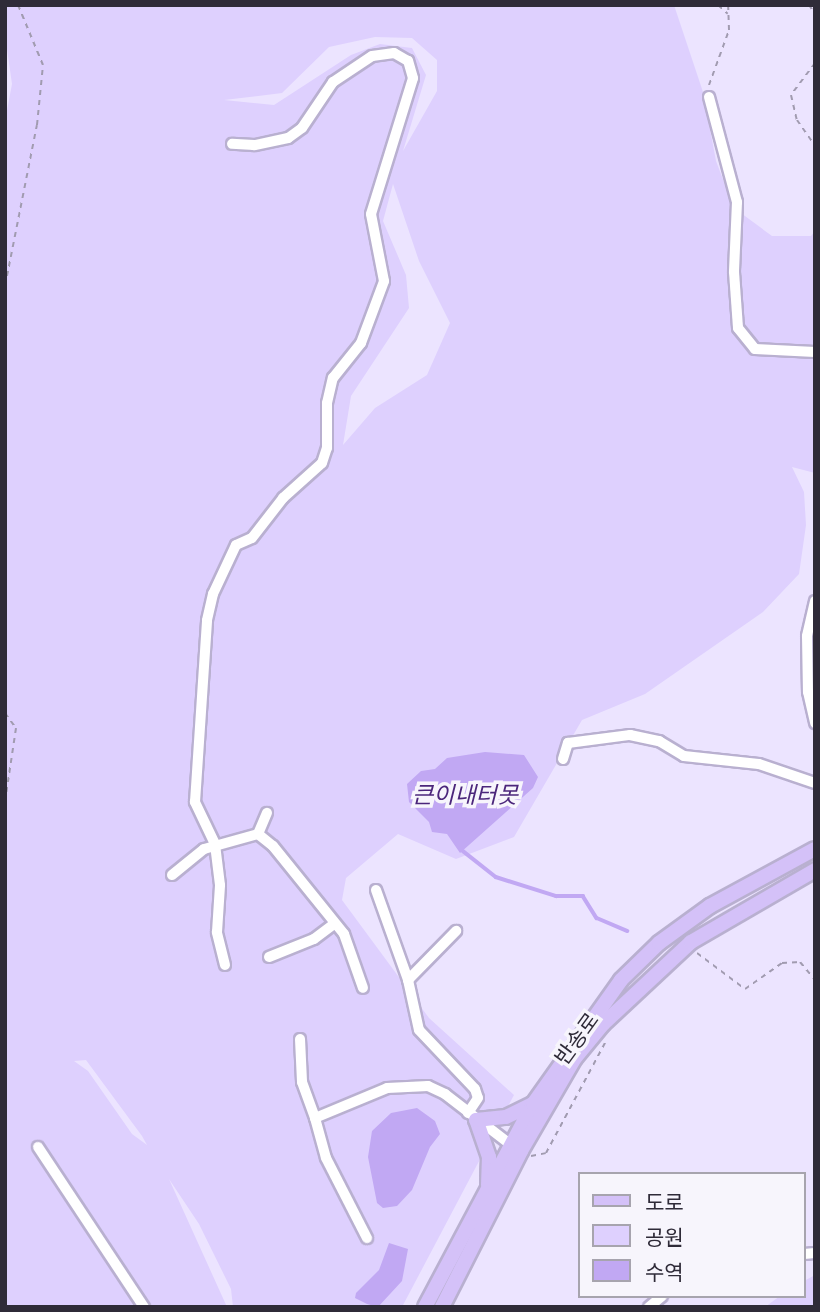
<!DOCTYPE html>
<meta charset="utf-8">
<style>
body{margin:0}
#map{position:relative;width:820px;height:1312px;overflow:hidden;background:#ece4ff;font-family:"Fira Sans Condensed","Noto Sans KR",sans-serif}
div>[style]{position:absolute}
.green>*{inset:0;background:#ded0fe}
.water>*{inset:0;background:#c1a8f3}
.stream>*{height:3.5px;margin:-1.75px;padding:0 1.75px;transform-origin:1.75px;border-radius:1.75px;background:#c1a8f3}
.path>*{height:2px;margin-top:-1px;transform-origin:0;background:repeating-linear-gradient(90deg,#a19bb0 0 5px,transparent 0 10px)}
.roads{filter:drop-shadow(2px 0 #b9b0d0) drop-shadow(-2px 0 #b9b0d0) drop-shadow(0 2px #b9b0d0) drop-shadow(0 -2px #b9b0d0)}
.minor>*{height:10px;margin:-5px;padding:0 5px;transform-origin:5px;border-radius:5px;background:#fff}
.major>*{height:14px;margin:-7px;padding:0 7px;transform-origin:7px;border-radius:7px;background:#d4c1f8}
span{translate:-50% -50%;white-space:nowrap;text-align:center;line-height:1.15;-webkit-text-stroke:7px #f7f5fc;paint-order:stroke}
.street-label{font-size:21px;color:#2f2b38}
.water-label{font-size:23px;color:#4b267b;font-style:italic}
.frame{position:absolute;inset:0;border:7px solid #2f2b38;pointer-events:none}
.legend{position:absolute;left:578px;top:1172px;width:228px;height:126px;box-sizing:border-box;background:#f7f5fc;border:2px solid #a7a4ae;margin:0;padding:9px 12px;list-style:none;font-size:21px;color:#2f2b38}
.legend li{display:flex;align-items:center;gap:14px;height:35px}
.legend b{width:35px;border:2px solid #a7a4ae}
</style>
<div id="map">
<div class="green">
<div style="clip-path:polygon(evenodd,6px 5px,674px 5px,703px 92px,716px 161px,734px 208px,772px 236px,811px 236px,815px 231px,815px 473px,792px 467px,804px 492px,806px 525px,799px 574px,763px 612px,645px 694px,582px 720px,514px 837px,456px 859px,398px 834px,346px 878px,342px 900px,429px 1018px,514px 1095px,402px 1307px,233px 1307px,231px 1289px,199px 1224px,169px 1179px,227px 1307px,5px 1307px,5px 121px,12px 84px,7px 49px,5px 100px,6px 5px,375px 37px,412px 38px,437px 60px,437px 91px,403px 151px,426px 75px,412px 48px,380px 44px,351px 55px,274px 105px,224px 100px,282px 93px,329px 47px,375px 37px,6px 5px,393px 184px,419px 261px,450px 323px,427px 375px,375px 408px,343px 445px,351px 396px,409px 308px,406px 275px,383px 221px,393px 184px,6px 5px,86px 1060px,142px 1136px,147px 1145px,132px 1134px,88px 1071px,74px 1061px,86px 1060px)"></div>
<div style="clip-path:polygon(815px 1275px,815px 1307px,765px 1307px,780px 1296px,804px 1296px,804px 1281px)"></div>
</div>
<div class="water">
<div style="clip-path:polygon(485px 752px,524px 755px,538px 777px,533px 788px,460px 853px,447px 834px,432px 832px,429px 822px,409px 802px,407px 784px,421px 771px,435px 769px,447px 758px)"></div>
<div style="clip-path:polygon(417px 1108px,435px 1121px,440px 1134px,430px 1147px,412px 1190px,397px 1206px,383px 1208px,377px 1203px,368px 1157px,372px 1131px,391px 1113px)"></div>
<div style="clip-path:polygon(389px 1243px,408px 1249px,402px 1281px,378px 1307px,367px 1304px,355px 1298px,356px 1293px,379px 1270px)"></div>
</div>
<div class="stream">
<div style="left:463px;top:851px;width:42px;rotate:38.2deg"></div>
<div style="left:496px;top:877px;width:63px;rotate:17.6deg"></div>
<div style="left:556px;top:896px;width:27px"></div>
<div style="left:583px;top:896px;width:26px;rotate:58deg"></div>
<div style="left:597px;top:918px;width:33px;rotate:23deg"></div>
</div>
<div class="path">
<div style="left:718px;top:5px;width:13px;rotate:42deg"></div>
<div style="left:809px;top:5px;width:11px;rotate:56deg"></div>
<div style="left:814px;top:5px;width:4px;rotate:76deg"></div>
<div style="left:815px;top:63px;width:40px;rotate:127deg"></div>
<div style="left:791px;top:95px;width:26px;rotate:77deg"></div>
<div style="left:797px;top:120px;width:32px;rotate:55deg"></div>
<div style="left:709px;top:85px;width:59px;rotate:-70deg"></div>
<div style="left:729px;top:30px;width:25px;rotate:-92deg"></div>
<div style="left:5px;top:286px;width:164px;rotate:-78.8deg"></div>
<div style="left:37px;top:125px;width:60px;rotate:-84.3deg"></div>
<div style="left:43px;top:65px;width:65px;rotate:-112.6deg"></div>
<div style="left:5px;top:713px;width:19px;rotate:54deg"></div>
<div style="left:16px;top:728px;width:75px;rotate:98.5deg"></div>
<div style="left:697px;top:953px;width:60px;rotate:36.9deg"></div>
<div style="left:745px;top:989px;width:45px;rotate:-35.1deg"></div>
<div style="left:782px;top:963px;width:18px;rotate:-3deg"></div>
<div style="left:800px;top:962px;width:23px;rotate:50deg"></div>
<div style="left:531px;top:1156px;width:15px;rotate:-11deg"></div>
<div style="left:546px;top:1153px;width:125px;rotate:-61.8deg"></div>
</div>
<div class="roads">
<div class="minor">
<div style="left:709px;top:97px;width:109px;rotate:75.1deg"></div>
<div style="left:737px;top:202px;width:70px;rotate:92.5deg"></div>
<div style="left:734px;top:272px;width:56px;rotate:85.9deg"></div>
<div style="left:738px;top:328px;width:27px;rotate:51deg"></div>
<div style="left:755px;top:349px;width:60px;rotate:2.9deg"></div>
<div style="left:815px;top:601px;width:36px;rotate:103deg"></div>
<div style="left:807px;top:636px;width:56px;rotate:89deg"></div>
<div style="left:808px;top:692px;width:32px;rotate:77deg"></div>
<div style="left:563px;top:759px;width:17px;rotate:-73deg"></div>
<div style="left:568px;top:743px;width:63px;rotate:-7.4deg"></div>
<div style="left:630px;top:735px;width:30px;rotate:12deg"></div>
<div style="left:659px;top:741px;width:29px;rotate:31deg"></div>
<div style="left:684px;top:756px;width:75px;rotate:6.1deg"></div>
<div style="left:759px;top:764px;width:59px;rotate:18.7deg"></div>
<div style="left:258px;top:834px;width:23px;rotate:-67deg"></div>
<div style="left:172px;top:875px;width:41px;rotate:-39.1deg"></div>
<div style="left:204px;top:849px;width:56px;rotate:-15.5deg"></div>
<div style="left:258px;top:834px;width:19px;rotate:39deg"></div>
<div style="left:273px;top:846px;width:113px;rotate:51.1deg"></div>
<div style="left:344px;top:934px;width:57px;rotate:70.6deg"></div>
<div style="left:376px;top:890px;width:96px;rotate:70.4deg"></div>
<div style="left:408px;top:980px;width:51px;rotate:77.6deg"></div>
<div style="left:419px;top:1030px;width:81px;rotate:46.5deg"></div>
<div style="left:475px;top:1089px;width:9px;rotate:72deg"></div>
<div style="left:478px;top:1098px;width:18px;rotate:124deg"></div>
<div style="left:269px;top:957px;width:48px;rotate:-21.8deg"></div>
<div style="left:314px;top:939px;width:25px;rotate:-37deg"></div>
<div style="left:225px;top:965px;width:34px;rotate:-104deg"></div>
<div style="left:217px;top:932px;width:47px;rotate:-86.3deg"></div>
<div style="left:220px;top:885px;width:41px;rotate:-97deg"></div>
<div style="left:215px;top:844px;width:47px;rotate:-115.5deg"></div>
<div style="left:195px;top:802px;width:182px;rotate:-86.2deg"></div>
<div style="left:207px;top:620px;width:27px;rotate:-77deg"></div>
<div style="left:213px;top:594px;width:54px;rotate:-64.9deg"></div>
<div style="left:236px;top:545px;width:17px;rotate:-24deg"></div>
<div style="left:252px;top:538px;width:51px;rotate:-52.2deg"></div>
<div style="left:283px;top:498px;width:52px;rotate:-41.9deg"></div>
<div style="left:322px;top:463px;width:16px;rotate:-72deg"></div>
<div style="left:327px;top:448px;width:45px;rotate:-90deg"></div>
<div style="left:327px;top:403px;width:26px;rotate:-77deg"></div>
<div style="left:333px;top:378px;width:45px;rotate:-51.3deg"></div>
<div style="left:361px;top:343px;width:66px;rotate:-69.6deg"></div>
<div style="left:384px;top:281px;width:68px;rotate:-101deg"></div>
<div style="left:371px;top:214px;width:142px;rotate:-72.8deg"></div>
<div style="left:413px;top:78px;width:18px;rotate:-106deg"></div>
<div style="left:408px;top:61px;width:16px;rotate:-150deg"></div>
<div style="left:394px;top:53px;width:22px;rotate:172deg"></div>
<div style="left:372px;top:56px;width:47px;rotate:146.3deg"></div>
<div style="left:333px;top:82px;width:55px;rotate:124deg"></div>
<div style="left:302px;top:128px;width:17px;rotate:144deg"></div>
<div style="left:288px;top:138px;width:35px;rotate:168deg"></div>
<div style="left:254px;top:145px;width:22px;rotate:-177deg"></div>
<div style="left:408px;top:980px;width:69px;rotate:-45.6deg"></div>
<div style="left:300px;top:1039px;width:43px;rotate:87.3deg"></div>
<div style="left:302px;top:1082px;width:38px;rotate:70deg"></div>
<div style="left:315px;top:1118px;width:78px;rotate:-22.6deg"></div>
<div style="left:387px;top:1088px;width:41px;rotate:-2.8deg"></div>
<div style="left:428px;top:1086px;width:19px;rotate:25deg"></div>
<div style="left:445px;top:1094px;width:88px;rotate:37.6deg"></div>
<div style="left:315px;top:1118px;width:41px;rotate:74.6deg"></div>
<div style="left:326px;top:1158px;width:90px;rotate:62.9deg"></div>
<div style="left:38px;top:1147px;width:192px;rotate:56.5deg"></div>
<div style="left:804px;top:1254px;width:11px;rotate:-5deg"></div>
<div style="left:649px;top:1307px;width:17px;rotate:-40deg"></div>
</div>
<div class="major">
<div style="left:488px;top:1185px;width:28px;rotate:-88deg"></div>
<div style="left:489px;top:1157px;width:39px;rotate:-109deg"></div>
<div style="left:476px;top:1120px;width:30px;rotate:-6deg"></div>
<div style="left:506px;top:1117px;width:30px;rotate:-26deg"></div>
<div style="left:425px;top:1307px;width:230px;rotate:-62deg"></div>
<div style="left:533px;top:1104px;width:152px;rotate:-54.6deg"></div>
<div style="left:621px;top:980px;width:53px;rotate:-44.2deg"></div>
<div style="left:659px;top:943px;width:63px;rotate:-36deg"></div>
<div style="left:710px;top:906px;width:119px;rotate:-28.5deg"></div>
<div style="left:442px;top:1307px;width:175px;rotate:-63.1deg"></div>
<div style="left:521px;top:1151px;width:108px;rotate:-59.9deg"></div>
<div style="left:575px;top:1058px;width:44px;rotate:-50.5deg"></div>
<div style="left:603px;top:1024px;width:120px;rotate:-43deg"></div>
<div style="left:691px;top:942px;width:143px;rotate:-30.1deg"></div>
</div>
</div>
<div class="street-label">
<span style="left:577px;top:1039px;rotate:-54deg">반송로</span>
</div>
<div class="water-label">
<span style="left:465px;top:795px">큰이내터못</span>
</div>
<div class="frame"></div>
<ul class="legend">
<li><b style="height:9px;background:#d4c1f8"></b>도로</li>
<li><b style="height:19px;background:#ded0fe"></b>공원</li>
<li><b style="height:19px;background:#c1a8f3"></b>수역</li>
</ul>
</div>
